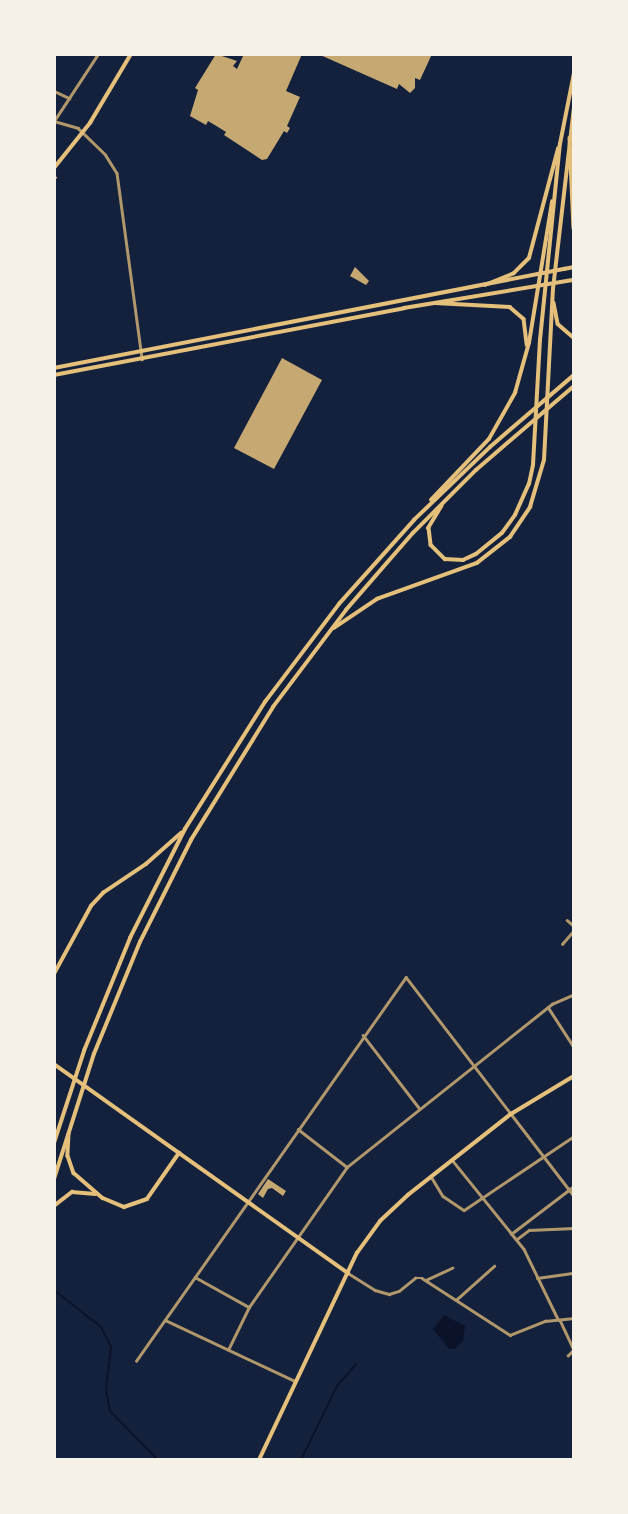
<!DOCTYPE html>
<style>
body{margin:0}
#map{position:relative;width:628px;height:1514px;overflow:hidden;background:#14213d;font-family:Figtree,sans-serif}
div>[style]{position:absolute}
.water>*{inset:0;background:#0b132b}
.stream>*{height:2px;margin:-1px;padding:0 1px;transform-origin:1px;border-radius:1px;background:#0b132b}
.building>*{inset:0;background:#c6a872}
.path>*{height:1px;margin:-0.5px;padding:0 0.5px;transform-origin:0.5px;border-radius:0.5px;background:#e5c07b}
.minor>*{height:2.5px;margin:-1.25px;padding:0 1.25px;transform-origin:1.25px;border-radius:1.25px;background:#b1986c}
.tertiary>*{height:2.5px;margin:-1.25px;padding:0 1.25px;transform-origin:1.25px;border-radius:1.25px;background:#b1986c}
.secondary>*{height:3.5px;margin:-1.75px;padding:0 1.75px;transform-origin:1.75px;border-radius:1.75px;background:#e5c07b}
.trunk>*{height:3.5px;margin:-1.75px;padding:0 1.75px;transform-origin:1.75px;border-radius:1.75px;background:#e5c07b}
span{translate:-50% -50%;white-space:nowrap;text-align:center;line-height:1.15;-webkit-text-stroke:6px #f6f1e7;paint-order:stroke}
.frame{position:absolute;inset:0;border:56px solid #f6f1e7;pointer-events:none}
</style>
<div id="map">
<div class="water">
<div style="clip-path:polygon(444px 1315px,465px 1326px,463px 1341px,455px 1349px,449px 1349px,433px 1329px)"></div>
</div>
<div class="stream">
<div style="left:54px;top:1290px;width:60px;rotate:38.2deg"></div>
<div style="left:101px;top:1327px;width:22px;rotate:63deg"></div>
<div style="left:111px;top:1347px;width:42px;rotate:96.8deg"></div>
<div style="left:106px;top:1389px;width:22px;rotate:80deg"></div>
<div style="left:110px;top:1411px;width:69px;rotate:45.6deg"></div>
<div style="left:301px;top:1460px;width:82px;rotate:-64.1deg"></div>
<div style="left:337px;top:1386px;width:29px;rotate:-49deg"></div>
</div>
<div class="building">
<div style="clip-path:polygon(216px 54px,237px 61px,233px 66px,237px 69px,244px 54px,302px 54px,286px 91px,300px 97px,287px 126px,290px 128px,287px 133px,284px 131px,267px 159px,262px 160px,224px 135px,226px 132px,218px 127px,208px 121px,206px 125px,190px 116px,198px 90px,195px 88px)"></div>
<div style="clip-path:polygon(318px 54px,432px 54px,420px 80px,415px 78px,415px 88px,410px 93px,399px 84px,397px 89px)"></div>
<div style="clip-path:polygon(355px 267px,369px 281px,366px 285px,350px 276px)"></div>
<div style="clip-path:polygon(282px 358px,322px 380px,274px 469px,234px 448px)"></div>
<div style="clip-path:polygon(268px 1179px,286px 1191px,283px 1196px,272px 1188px,268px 1189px,263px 1198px,258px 1194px)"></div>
</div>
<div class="path">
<div style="left:54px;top:180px;width:4px;rotate:-56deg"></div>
</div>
<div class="minor">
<div style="left:54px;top:91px;width:17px;rotate:25deg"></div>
<div style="left:54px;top:121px;width:25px;rotate:16deg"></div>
<div style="left:78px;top:128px;width:37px;rotate:44deg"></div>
<div style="left:105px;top:154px;width:22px;rotate:58deg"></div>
<div style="left:117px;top:173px;width:188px;rotate:82.3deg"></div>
<div style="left:54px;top:121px;width:80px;rotate:-56.7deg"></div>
<div style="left:567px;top:920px;width:9px;rotate:41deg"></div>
<div style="left:562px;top:944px;width:18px;rotate:-49deg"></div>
<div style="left:548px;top:1007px;width:48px;rotate:57deg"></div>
<div style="left:363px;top:1035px;width:93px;rotate:52.4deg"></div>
<div style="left:298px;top:1129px;width:62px;rotate:37.8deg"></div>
<div style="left:453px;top:1161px;width:113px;rotate:51.1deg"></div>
<div style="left:524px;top:1249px;width:78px;rotate:64.1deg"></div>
<div style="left:432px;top:1178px;width:21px;rotate:59deg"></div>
<div style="left:443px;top:1196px;width:25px;rotate:34deg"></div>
<div style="left:464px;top:1210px;width:133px;rotate:-33.9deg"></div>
<div style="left:511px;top:1234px;width:79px;rotate:-37.3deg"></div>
<div style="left:517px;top:1239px;width:15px;rotate:-37deg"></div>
<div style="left:529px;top:1230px;width:45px;rotate:-2.5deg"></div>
<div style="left:195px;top:1277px;width:62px;rotate:29.1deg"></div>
<div style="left:537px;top:1278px;width:37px;rotate:-8deg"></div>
<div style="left:426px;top:1280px;width:29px;rotate:-25deg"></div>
<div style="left:456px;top:1300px;width:51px;rotate:-41.8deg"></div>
<div style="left:165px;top:1320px;width:144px;rotate:25.1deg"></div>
<div style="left:560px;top:1320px;width:33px;rotate:65deg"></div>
<div style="left:574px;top:1350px;width:8px;rotate:135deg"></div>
<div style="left:228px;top:1350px;width:48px;rotate:-64deg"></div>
<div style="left:249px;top:1307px;width:171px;rotate:-55deg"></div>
<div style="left:347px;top:1167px;width:262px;rotate:-38.5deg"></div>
<div style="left:552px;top:1004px;width:24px;rotate:-24deg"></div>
<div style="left:136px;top:1361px;width:469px;rotate:-54.9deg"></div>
<div style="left:406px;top:977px;width:276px;rotate:52.5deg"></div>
</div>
<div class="tertiary">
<div style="left:348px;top:1273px;width:32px;rotate:32deg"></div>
<div style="left:375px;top:1290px;width:15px;rotate:16deg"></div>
<div style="left:389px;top:1294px;width:10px;rotate:-17deg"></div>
<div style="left:399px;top:1291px;width:21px;rotate:-39deg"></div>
<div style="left:415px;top:1278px;width:7px"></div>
<div style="left:422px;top:1278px;width:105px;rotate:32.9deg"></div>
<div style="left:510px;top:1335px;width:38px;rotate:-22deg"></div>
<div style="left:545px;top:1321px;width:29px;rotate:-6deg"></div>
</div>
<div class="secondary">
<div style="left:54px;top:168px;width:58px;rotate:-51.3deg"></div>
<div style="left:90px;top:123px;width:80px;rotate:-59.3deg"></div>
<div style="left:54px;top:368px;width:520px;rotate:-10.99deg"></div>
<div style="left:54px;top:375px;width:356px;rotate:-10.8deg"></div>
<div style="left:404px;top:308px;width:172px;rotate:-9.4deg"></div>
<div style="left:54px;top:1064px;width:361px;rotate:35.4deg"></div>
<div style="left:259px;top:1460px;width:229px;rotate:-64.7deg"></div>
<div style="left:357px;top:1253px;width:39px;rotate:-54deg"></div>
<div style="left:380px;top:1221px;width:38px;rotate:-43deg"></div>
<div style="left:408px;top:1195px;width:131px;rotate:-38.2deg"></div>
<div style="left:511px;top:1114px;width:74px;rotate:-31.1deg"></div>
</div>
<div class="trunk">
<div style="left:570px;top:138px;width:90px;rotate:87.5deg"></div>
<div style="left:564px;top:269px;width:10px;rotate:-11deg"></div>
<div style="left:485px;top:285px;width:31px;rotate:-22deg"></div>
<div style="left:514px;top:273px;width:21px;rotate:-45deg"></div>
<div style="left:529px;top:258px;width:113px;rotate:-75.1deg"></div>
<div style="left:435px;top:303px;width:75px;rotate:3.1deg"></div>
<div style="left:510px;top:307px;width:18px;rotate:41deg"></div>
<div style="left:524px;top:319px;width:26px;rotate:83deg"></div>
<div style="left:554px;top:303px;width:21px;rotate:79deg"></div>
<div style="left:558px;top:324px;width:21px;rotate:41deg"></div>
<div style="left:431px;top:500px;width:84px;rotate:-46.4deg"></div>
<div style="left:489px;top:439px;width:53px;rotate:-60.5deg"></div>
<div style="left:515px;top:393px;width:52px;rotate:-74.4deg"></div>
<div style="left:529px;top:343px;width:143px;rotate:-80.7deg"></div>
<div style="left:442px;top:506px;width:26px;rotate:121deg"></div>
<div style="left:429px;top:528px;width:17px;rotate:83deg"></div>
<div style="left:431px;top:545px;width:20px;rotate:45deg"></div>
<div style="left:445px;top:559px;width:18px;rotate:3deg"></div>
<div style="left:463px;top:560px;width:14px;rotate:-25deg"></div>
<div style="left:476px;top:554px;width:33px;rotate:-39deg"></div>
<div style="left:502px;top:533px;width:22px;rotate:-54deg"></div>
<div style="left:515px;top:515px;width:34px;rotate:-66deg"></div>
<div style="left:529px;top:484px;width:19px;rotate:-78deg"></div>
<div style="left:533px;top:465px;width:125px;rotate:-86.8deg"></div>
<div style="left:540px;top:340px;width:197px;rotate:-84.2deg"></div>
<div style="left:560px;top:144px;width:72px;rotate:-78.8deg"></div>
<div style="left:334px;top:628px;width:52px;rotate:-34deg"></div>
<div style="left:377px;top:599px;width:106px;rotate:-19.8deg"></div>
<div style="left:477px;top:563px;width:42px;rotate:-38.2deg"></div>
<div style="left:510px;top:537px;width:36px;rotate:-56deg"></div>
<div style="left:530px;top:507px;width:49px;rotate:-73.4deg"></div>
<div style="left:544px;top:460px;width:171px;rotate:-87deg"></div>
<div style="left:553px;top:289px;width:182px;rotate:-83.4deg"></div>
<div style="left:54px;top:974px;width:77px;rotate:-61.4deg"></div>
<div style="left:91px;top:906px;width:18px;rotate:-47deg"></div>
<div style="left:103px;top:893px;width:52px;rotate:-34deg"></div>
<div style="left:146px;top:864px;width:47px;rotate:-41.5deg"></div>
<div style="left:69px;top:1134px;width:22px;rotate:93deg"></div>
<div style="left:68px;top:1156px;width:18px;rotate:71deg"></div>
<div style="left:74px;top:1173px;width:38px;rotate:41deg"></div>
<div style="left:103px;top:1198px;width:23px;rotate:23deg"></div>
<div style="left:124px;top:1207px;width:24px;rotate:-19deg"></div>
<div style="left:147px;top:1199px;width:56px;rotate:-55.2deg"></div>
<div style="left:54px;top:1143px;width:97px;rotate:-71.9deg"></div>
<div style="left:84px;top:1051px;width:122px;rotate:-67.8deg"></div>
<div style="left:130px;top:938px;width:122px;rotate:-63.2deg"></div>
<div style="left:185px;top:829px;width:150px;rotate:-57.8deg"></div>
<div style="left:265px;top:702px;width:123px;rotate:-52.9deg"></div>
<div style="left:339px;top:604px;width:113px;rotate:-48.2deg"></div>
<div style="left:414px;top:520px;width:105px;rotate:-43.8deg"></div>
<div style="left:490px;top:447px;width:111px;rotate:-40.6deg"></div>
<div style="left:54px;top:1179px;width:131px;rotate:-72.3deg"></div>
<div style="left:94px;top:1054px;width:121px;rotate:-67.7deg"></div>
<div style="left:140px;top:942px;width:114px;rotate:-63.4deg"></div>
<div style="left:191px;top:840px;width:156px;rotate:-58.3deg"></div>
<div style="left:273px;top:707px;width:121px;rotate:-53deg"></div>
<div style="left:346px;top:610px;width:102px;rotate:-49deg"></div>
<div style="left:413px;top:533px;width:89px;rotate:-45deg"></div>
<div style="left:476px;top:470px;width:129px;rotate:-40.6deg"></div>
<div style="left:54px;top:1206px;width:23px;rotate:-38deg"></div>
<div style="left:72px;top:1192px;width:23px;rotate:5deg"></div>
</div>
<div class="frame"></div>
</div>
